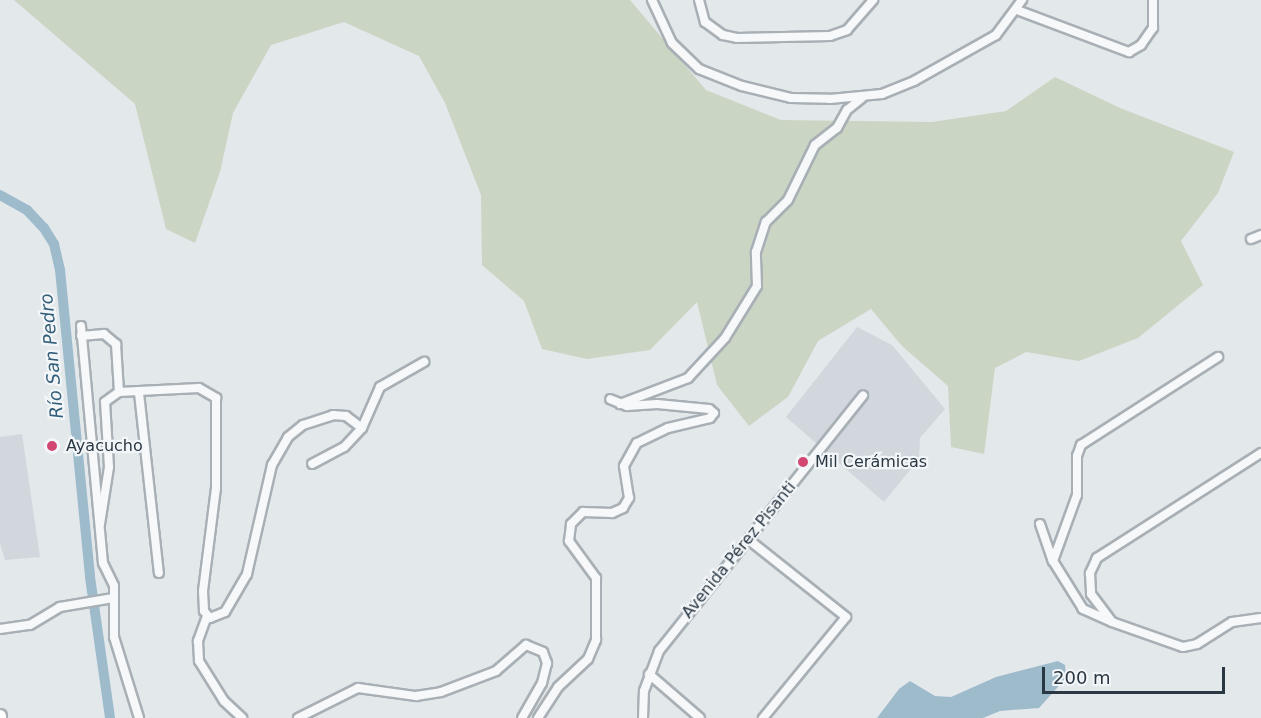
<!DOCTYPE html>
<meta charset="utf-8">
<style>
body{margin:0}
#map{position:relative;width:1261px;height:718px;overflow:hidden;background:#e3e8eb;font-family:"DejaVu Sans",sans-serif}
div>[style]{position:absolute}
.built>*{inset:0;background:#d1d7dd}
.green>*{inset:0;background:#cbd5c4}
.water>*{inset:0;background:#9ebbcc}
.river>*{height:10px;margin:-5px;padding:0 5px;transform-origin:5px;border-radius:5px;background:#9ebbcc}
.roads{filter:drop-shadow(2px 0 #a8b0b6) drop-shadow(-2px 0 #a8b0b6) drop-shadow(0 2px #a8b0b6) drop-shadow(0 -2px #a8b0b6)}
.minor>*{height:8px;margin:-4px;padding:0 4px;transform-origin:4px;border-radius:4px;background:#f6f8f9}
.primary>*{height:12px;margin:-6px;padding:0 6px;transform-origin:6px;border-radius:6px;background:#fff}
.dots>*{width:16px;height:16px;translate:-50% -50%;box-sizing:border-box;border:3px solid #f3f6f8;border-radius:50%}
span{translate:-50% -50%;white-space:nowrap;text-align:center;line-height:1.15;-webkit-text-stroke:4.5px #f3f6f8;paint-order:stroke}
.poi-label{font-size:16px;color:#2a3844}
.left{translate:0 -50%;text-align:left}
.street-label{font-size:16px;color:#2a3844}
.water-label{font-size:18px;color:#335e79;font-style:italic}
.scale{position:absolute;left:1042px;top:667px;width:183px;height:27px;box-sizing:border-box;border:3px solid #2a3844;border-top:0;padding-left:8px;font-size:18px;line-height:21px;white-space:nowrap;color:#2a3844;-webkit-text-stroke:4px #f3f6f8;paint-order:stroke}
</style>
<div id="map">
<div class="built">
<div style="clip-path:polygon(857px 327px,892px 345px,945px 409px,920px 438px,919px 459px,884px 502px,786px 417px)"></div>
<div style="clip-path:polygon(22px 434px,40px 557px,5px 560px,0 544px,0 437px)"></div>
</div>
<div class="green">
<div style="clip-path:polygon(14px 0,630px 0,706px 90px,781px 120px,932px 122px,1006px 111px,1055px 77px,1120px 108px,1234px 152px,1218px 193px,1181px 241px,1203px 285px,1138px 338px,1079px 361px,1026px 352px,995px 368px,984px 454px,951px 447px,948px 386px,902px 346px,871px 309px,818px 341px,788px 397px,749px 426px,717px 385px,697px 302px,650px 350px,587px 359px,542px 349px,524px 301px,482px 265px,481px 195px,445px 103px,419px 56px,344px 22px,271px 45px,233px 113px,220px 172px,195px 243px,166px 229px,135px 104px)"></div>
</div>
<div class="water">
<div style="clip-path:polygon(1058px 661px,1065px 665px,1066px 678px,1039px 708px,1000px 711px,983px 718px,877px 718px,899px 689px,910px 681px,935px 696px,951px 697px,996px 677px)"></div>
</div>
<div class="river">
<div style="left:0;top:195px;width:31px;rotate:29deg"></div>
<div style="left:27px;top:210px;width:25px;rotate:47deg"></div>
<div style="left:44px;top:228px;width:19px;rotate:58deg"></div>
<div style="left:54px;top:244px;width:27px;rotate:77deg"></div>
<div style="left:60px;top:270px;width:308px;rotate:84.4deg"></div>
<div style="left:90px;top:577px;width:142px;rotate:81.9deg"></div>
</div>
<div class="roads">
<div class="minor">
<div style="left:652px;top:0;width:47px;rotate:65.1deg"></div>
<div style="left:672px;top:43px;width:37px;rotate:44deg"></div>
<div style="left:699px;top:69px;width:46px;rotate:21.6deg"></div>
<div style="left:742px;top:86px;width:50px;rotate:13.8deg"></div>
<div style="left:791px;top:98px;width:39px;rotate:1deg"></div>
<div style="left:830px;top:99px;width:52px;rotate:-5.5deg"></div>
<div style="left:882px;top:94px;width:35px;rotate:-22deg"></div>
<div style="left:914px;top:81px;width:94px;rotate:-29.3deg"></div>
<div style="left:996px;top:35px;width:44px;rotate:-53.4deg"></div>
<div style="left:699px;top:0;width:23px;rotate:75deg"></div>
<div style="left:705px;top:22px;width:22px;rotate:36deg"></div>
<div style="left:723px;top:35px;width:14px;rotate:12deg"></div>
<div style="left:737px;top:38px;width:93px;rotate:-1.2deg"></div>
<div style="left:830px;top:36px;width:18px;rotate:-19deg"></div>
<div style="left:847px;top:30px;width:40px;rotate:-49deg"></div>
<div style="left:1017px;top:10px;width:120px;rotate:20.6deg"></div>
<div style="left:1129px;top:52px;width:14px;rotate:-30deg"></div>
<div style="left:1141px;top:45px;width:21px;rotate:-55deg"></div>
<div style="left:1153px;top:28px;width:28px;rotate:-90deg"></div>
<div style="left:1251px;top:239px;width:11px;rotate:-22deg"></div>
<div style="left:81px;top:326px;width:238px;rotate:84.7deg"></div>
<div style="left:103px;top:563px;width:25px;rotate:64deg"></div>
<div style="left:114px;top:586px;width:51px;rotate:90deg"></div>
<div style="left:114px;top:637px;width:85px;rotate:72.8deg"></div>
<div style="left:81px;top:336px;width:23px;rotate:-5deg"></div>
<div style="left:104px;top:334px;width:16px;rotate:40deg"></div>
<div style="left:116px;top:344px;width:48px;rotate:86.4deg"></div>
<div style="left:139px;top:393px;width:181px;rotate:83.7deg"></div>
<div style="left:620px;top:404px;width:73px;rotate:-20.9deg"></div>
<div style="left:688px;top:378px;width:54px;rotate:-47.2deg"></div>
<div style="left:725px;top:338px;width:61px;rotate:-58.4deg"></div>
<div style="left:757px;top:286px;width:34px;rotate:-92deg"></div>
<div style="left:756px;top:252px;width:32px;rotate:-72deg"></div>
<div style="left:766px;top:222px;width:31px;rotate:-45deg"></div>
<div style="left:788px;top:200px;width:61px;rotate:-63.9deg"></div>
<div style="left:815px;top:145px;width:28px;rotate:-38deg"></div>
<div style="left:837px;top:128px;width:21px;rotate:-61deg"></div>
<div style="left:847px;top:110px;width:19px;rotate:-39deg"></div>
<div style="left:362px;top:428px;width:45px;rotate:-66.3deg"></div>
<div style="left:380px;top:387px;width:51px;rotate:-29.6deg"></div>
<div style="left:1261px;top:453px;width:195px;rotate:147.4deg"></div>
<div style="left:1097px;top:558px;width:17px;rotate:115deg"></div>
<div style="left:1090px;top:573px;width:21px;rotate:87deg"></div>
<div style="left:1091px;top:594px;width:35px;rotate:53deg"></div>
<div style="left:1112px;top:622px;width:75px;rotate:19.4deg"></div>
<div style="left:1183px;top:647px;width:14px;rotate:-12deg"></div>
<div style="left:1197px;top:644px;width:41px;rotate:-32.2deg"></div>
<div style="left:1232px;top:622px;width:29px;rotate:-8deg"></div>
<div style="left:100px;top:524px;width:58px;rotate:-81deg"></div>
<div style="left:109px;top:467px;width:65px;rotate:-93.5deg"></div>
<div style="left:105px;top:402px;width:17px;rotate:-36deg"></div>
<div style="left:119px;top:392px;width:80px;rotate:-2.9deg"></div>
<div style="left:199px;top:388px;width:20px;rotate:30deg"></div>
<div style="left:216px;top:398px;width:90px;rotate:90deg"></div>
<div style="left:216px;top:488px;width:104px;rotate:97.2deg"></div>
<div style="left:203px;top:591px;width:20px;rotate:87deg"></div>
<div style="left:204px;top:611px;width:9px;rotate:49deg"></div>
<div style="left:210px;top:618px;width:16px;rotate:-22deg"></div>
<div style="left:225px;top:612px;width:44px;rotate:-59.9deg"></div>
<div style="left:247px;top:574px;width:112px;rotate:-77.1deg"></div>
<div style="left:272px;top:465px;width:32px;rotate:-60deg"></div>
<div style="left:288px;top:437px;width:19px;rotate:-39deg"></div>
<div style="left:303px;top:425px;width:32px;rotate:-18deg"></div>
<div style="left:333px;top:415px;width:13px;rotate:4deg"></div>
<div style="left:346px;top:416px;width:20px;rotate:37deg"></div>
<div style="left:362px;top:428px;width:26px;rotate:133deg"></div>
<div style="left:344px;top:447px;width:36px;rotate:152deg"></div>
<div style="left:1040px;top:524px;width:39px;rotate:71deg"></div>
<div style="left:749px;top:540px;width:124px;rotate:38.4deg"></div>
<div style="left:846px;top:617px;width:131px;rotate:129.4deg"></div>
<div style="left:207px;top:616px;width:27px;rotate:110deg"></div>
<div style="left:198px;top:641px;width:20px;rotate:87deg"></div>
<div style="left:199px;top:661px;width:47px;rotate:58deg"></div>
<div style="left:224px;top:701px;width:25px;rotate:43deg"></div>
<div style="left:1110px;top:621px;width:30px;rotate:-156deg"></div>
<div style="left:1083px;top:609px;width:57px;rotate:-122deg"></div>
<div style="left:1053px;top:561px;width:70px;rotate:-70deg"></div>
<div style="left:1077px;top:495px;width:39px;rotate:-90deg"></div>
<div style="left:1077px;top:456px;width:12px;rotate:-70deg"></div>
<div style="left:1081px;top:445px;width:163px;rotate:-32.7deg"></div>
<div style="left:0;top:629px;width:30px;rotate:-8deg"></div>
<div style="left:30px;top:625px;width:35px;rotate:-31deg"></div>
<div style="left:60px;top:607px;width:54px;rotate:-9.6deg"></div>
<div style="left:649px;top:674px;width:67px;rotate:40.8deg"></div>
<div style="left:298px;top:718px;width:67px;rotate:-26.6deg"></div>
<div style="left:358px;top:688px;width:59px;rotate:7.9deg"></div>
<div style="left:416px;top:696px;width:25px;rotate:-9deg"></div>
<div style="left:441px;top:692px;width:59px;rotate:-20.9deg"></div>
<div style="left:496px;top:671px;width:40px;rotate:-41deg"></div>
<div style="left:526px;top:645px;width:18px;rotate:22deg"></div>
<div style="left:543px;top:652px;width:12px;rotate:70deg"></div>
<div style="left:547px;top:663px;width:21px;rotate:104deg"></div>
<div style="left:542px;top:683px;width:40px;rotate:119.7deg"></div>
<div style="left:538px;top:718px;width:37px;rotate:-57deg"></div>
<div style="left:558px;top:687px;width:41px;rotate:-43deg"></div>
<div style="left:588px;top:659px;width:21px;rotate:-67deg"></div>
<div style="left:596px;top:640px;width:62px;rotate:-90deg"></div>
<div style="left:596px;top:578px;width:46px;rotate:-126.1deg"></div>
<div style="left:569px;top:541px;width:17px;rotate:-83deg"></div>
<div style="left:571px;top:524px;width:17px;rotate:-45deg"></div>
<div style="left:583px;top:512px;width:29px;rotate:2deg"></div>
<div style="left:612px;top:513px;width:12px;rotate:-24deg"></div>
<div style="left:623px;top:508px;width:12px;rotate:-59deg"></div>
<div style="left:629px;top:498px;width:32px;rotate:-99deg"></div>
<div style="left:624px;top:466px;width:26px;rotate:-61deg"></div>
<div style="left:637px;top:443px;width:34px;rotate:-26deg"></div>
<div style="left:668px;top:428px;width:43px;rotate:-13.4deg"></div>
<div style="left:710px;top:418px;width:6px;rotate:-51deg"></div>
<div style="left:714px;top:413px;width:6px;rotate:-141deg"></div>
<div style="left:709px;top:409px;width:52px;rotate:-174.5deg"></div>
<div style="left:657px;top:404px;width:30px;rotate:176deg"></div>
<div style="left:627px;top:406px;width:18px;rotate:-158deg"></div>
<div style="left:643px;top:718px;width:27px;rotate:-88deg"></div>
<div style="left:644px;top:691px;width:43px;rotate:-69.4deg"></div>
<div style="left:659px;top:651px;width:327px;rotate:-51.4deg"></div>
</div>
<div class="primary">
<div style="left:0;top:716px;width:2px;rotate:90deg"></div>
</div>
</div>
<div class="dots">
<div style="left:52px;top:446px;background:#d14772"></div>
<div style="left:803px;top:462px;background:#d14772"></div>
</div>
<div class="poi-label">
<span class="left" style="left:66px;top:446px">Ayacucho</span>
<span class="left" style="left:815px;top:462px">Mil Cerámicas</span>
</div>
<div class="street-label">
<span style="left:739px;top:550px;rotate:-51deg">Avenida Pérez Pisanti</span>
</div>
<div class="water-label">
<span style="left:52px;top:356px;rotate:-95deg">Río San Pedro</span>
</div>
<div class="scale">200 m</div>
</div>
